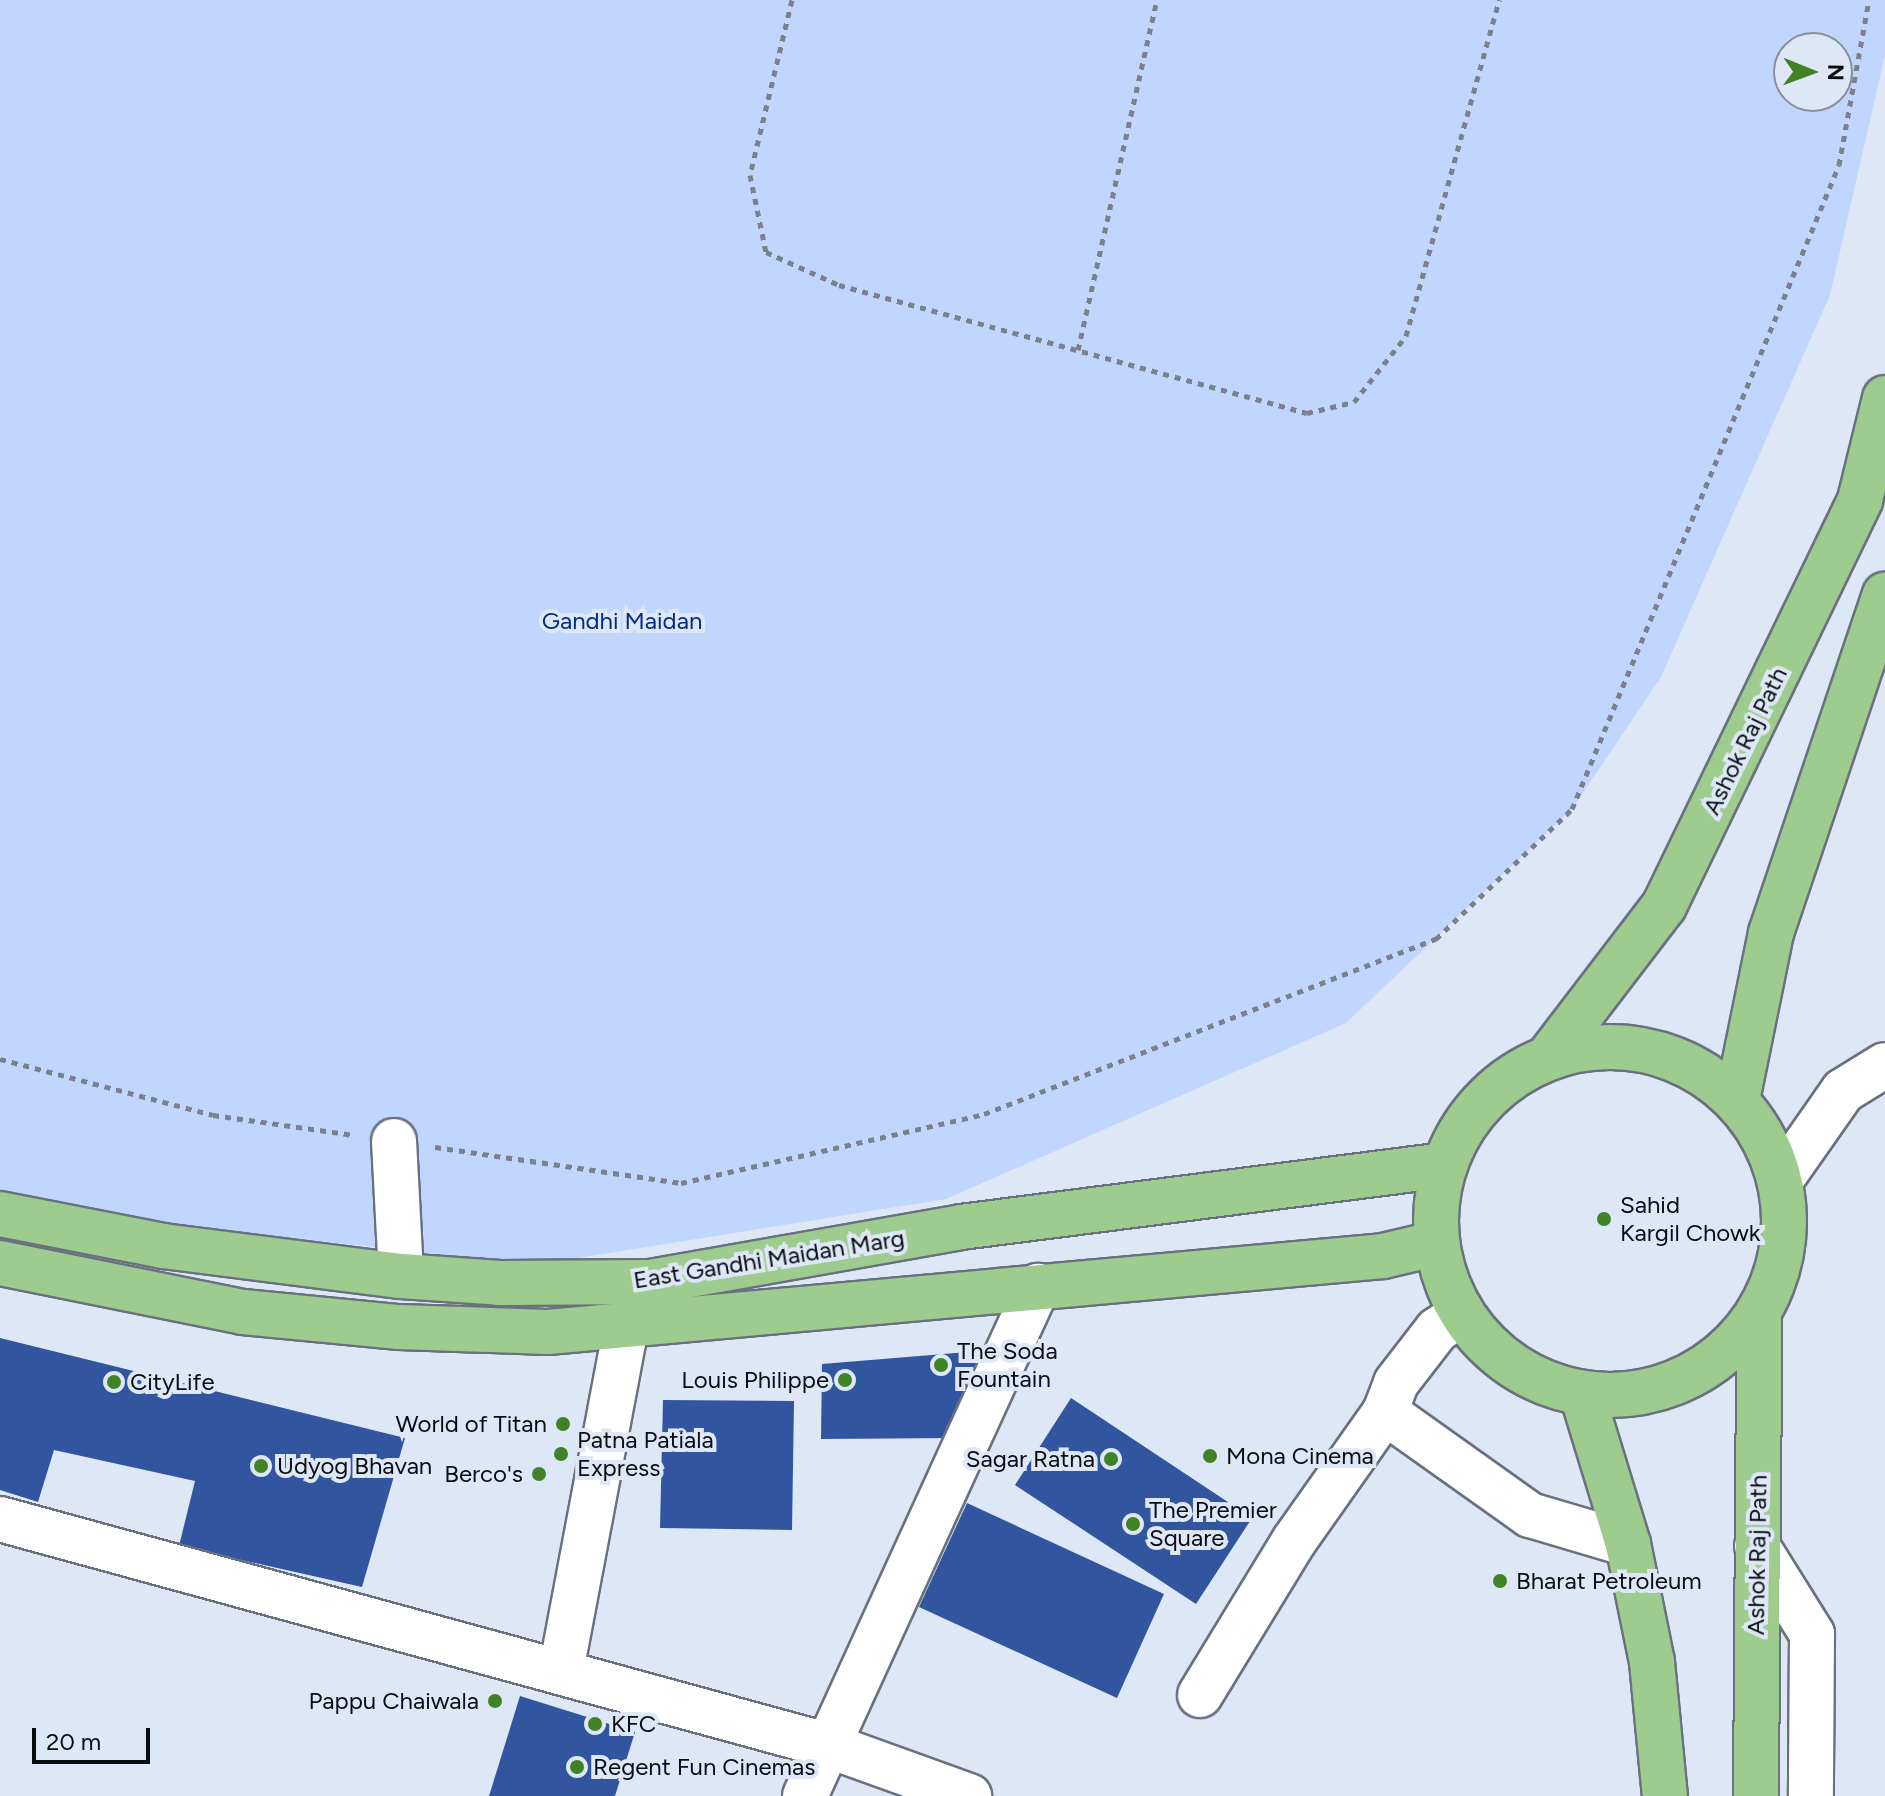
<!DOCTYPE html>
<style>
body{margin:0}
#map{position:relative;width:1885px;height:1796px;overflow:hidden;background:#dee7f6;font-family:Figtree,sans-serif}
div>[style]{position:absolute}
.green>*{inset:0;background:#c0d6fe}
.building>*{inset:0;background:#31569f}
.path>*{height:5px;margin-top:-2.5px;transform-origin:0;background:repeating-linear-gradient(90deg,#7b818b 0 6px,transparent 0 12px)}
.roads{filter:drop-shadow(2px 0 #6a717e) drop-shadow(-2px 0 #6a717e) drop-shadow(0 2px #6a717e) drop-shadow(0 -2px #6a717e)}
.minor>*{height:44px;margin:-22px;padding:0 22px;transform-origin:22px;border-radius:22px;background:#fff}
.major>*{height:44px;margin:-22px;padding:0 22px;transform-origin:22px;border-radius:22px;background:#9ecb8e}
.major>.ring{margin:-22px;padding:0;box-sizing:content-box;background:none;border:44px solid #9ecb8e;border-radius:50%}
.dots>*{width:22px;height:22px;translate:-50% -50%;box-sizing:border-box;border:4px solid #dee7f6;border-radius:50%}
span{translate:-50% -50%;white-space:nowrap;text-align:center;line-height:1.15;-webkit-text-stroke:8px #dee7f6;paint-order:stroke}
.park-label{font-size:24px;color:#022c86}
.street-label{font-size:24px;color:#090c10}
.poi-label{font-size:24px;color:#090c10}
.left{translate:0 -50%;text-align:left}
.right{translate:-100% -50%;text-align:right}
.north{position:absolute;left:1773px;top:32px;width:80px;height:80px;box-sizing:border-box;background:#dee7f6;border:2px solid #898f9a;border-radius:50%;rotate:91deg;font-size:22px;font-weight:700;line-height:32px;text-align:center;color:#090c10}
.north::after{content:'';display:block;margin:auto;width:28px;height:36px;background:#408326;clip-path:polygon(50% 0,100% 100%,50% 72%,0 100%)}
.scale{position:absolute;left:32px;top:1728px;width:118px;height:36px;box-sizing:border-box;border:4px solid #090c10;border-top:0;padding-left:10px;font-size:24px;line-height:28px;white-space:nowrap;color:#090c10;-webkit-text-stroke:6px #dee7f6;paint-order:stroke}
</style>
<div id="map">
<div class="green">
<div style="clip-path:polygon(evenodd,0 0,1885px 0,1885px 55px,1830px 295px,1661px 677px,1572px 809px,1346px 1023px,946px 1199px,534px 1265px,0 1205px,0 0,1789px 48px,1837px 48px,1837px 96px,1789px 96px,1789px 48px)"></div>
</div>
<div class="building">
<div style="clip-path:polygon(0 1338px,405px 1438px,362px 1587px,179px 1546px,195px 1481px,54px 1450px,38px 1502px,0 1490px)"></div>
<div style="clip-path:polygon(992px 1350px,956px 1438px,821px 1439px,822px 1364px)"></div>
<div style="clip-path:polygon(1071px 1398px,1252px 1518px,1196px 1604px,1015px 1485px)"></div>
<div style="clip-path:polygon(663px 1400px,794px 1401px,792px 1530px,660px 1528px)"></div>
<div style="clip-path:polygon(967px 1503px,1164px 1594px,1117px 1698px,919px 1607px)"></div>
<div style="clip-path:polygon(520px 1696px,635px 1732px,615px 1796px,489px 1796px)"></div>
</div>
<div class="path">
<div style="left:792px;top:0;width:180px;rotate:103.5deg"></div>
<div style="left:750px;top:175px;width:79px;rotate:78.3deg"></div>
<div style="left:766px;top:252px;width:80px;rotate:24.3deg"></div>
<div style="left:839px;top:285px;width:485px;rotate:15.3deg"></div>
<div style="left:1307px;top:413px;width:48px;rotate:-13.2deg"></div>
<div style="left:1354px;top:402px;width:84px;rotate:-51.8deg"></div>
<div style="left:1406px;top:336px;width:349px;rotate:-74.5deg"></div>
<div style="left:1078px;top:350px;width:359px;rotate:-77.3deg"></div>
<div style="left:0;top:1059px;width:220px;rotate:14.7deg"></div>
<div style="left:213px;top:1115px;width:142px;rotate:8.1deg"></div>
<div style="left:435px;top:1147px;width:249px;rotate:8.3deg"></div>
<div style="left:681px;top:1183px;width:311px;rotate:-12.8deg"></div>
<div style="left:984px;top:1114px;width:485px;rotate:-21.2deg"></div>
<div style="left:1436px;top:939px;width:188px;rotate:-43.7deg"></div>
<div style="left:1572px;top:809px;width:697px;rotate:-67.48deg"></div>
<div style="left:1839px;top:165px;width:168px;rotate:-79.7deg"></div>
</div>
<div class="roads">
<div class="minor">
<div style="left:394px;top:1141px;width:135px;rotate:87deg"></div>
<div style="left:1780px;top:1181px;width:110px;rotate:-55deg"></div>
<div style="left:1843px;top:1091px;width:49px;rotate:-31.8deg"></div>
<div style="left:1385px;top:1412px;width:178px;rotate:35.4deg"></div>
<div style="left:1530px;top:1515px;width:102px;rotate:16.5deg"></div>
<div style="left:0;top:1519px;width:860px;rotate:15.3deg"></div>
<div style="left:830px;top:1746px;width:148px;rotate:19.8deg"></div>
<div style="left:1757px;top:1546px;width:104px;rotate:58deg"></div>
<div style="left:1812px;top:1634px;width:162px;rotate:90.4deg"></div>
<div style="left:561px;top:1671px;width:351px;rotate:-79.3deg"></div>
<div style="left:1200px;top:1695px;width:180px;rotate:-58.6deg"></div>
<div style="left:1294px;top:1541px;width:158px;rotate:-54.8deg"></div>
<div style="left:1385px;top:1412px;width:31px;rotate:-69deg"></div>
<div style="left:1396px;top:1383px;width:67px;rotate:-52.3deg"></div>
<div style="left:1437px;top:1330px;width:27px;rotate:-33deg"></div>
<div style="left:805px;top:1796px;width:561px;rotate:-65.45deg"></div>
</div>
<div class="major">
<div class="ring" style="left:1436px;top:1047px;width:304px;height:304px"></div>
<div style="left:1550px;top:1055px;width:188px;rotate:-52.6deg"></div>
<div style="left:1664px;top:906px;width:451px;rotate:-64.2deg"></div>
<div style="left:1860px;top:500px;width:105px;rotate:-76.2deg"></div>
<div style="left:1737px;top:1100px;width:170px;rotate:-78.5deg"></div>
<div style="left:1771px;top:933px;width:357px;rotate:-71.4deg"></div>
<div style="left:0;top:1214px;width:166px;rotate:11.1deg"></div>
<div style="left:163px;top:1246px;width:240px;rotate:7.2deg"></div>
<div style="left:401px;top:1276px;width:99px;rotate:4deg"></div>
<div style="left:500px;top:1283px;width:150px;rotate:-0.4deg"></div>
<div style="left:650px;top:1282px;width:316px;rotate:-10deg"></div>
<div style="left:961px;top:1227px;width:485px;rotate:-7.3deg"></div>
<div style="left:0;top:1263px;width:248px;rotate:11.4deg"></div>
<div style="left:243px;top:1312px;width:157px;rotate:5.5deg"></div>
<div style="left:399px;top:1327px;width:149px;rotate:1.9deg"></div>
<div style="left:548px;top:1332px;width:838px;rotate:-5.2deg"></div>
<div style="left:1383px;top:1256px;width:52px;rotate:-13.2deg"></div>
<div style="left:1583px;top:1397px;width:154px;rotate:73deg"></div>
<div style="left:1628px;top:1544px;width:120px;rotate:78.5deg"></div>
<div style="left:1652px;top:1662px;width:135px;rotate:84.5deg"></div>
<div style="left:1756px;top:1796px;width:482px;rotate:-89.6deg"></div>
</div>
</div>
<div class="dots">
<div style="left:1604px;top:1219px;background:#408326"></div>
<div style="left:941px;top:1365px;background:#408326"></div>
<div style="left:845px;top:1380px;background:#408326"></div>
<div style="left:114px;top:1382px;background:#408326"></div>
<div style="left:563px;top:1424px;background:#408326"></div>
<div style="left:561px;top:1454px;background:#408326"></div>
<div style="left:1210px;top:1456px;background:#408326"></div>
<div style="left:1111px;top:1459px;background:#408326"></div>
<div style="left:261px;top:1466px;background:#408326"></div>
<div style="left:539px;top:1474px;background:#408326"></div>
<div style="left:1133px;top:1524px;background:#408326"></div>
<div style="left:1500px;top:1581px;background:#408326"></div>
<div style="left:495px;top:1701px;background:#408326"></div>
<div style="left:595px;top:1724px;background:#408326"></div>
<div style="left:577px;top:1767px;background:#408326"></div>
</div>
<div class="park-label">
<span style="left:622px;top:621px">Gandhi Maidan</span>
</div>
<div class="street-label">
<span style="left:1745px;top:741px;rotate:-64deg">Ashok Raj Path</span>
<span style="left:769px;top:1259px;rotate:-9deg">East Gandhi Maidan Marg</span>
<span style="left:1757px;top:1555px;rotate:-89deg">Ashok Raj Path</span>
</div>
<div class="poi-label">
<span class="left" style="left:1620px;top:1219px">Sahid<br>Kargil Chowk</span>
<span class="left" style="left:957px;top:1365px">The Soda<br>Fountain</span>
<span class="right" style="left:829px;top:1380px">Louis Philippe</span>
<span class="left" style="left:130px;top:1382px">CityLife</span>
<span class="right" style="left:547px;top:1424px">World of Titan</span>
<span class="left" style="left:577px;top:1454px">Patna Patiala<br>Express</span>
<span class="left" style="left:1226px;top:1456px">Mona Cinema</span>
<span class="right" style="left:1095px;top:1459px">Sagar Ratna</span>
<span class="left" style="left:277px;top:1466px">Udyog Bhavan</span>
<span class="right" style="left:523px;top:1474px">Berco's</span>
<span class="left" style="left:1149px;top:1524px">The Premier<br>Square</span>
<span class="left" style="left:1516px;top:1581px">Bharat Petroleum</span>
<span class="right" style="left:479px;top:1701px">Pappu Chaiwala</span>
<span class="left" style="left:611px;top:1724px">KFC</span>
<span class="left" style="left:593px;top:1767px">Regent Fun Cinemas</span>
</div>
<div class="north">N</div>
<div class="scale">20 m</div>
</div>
